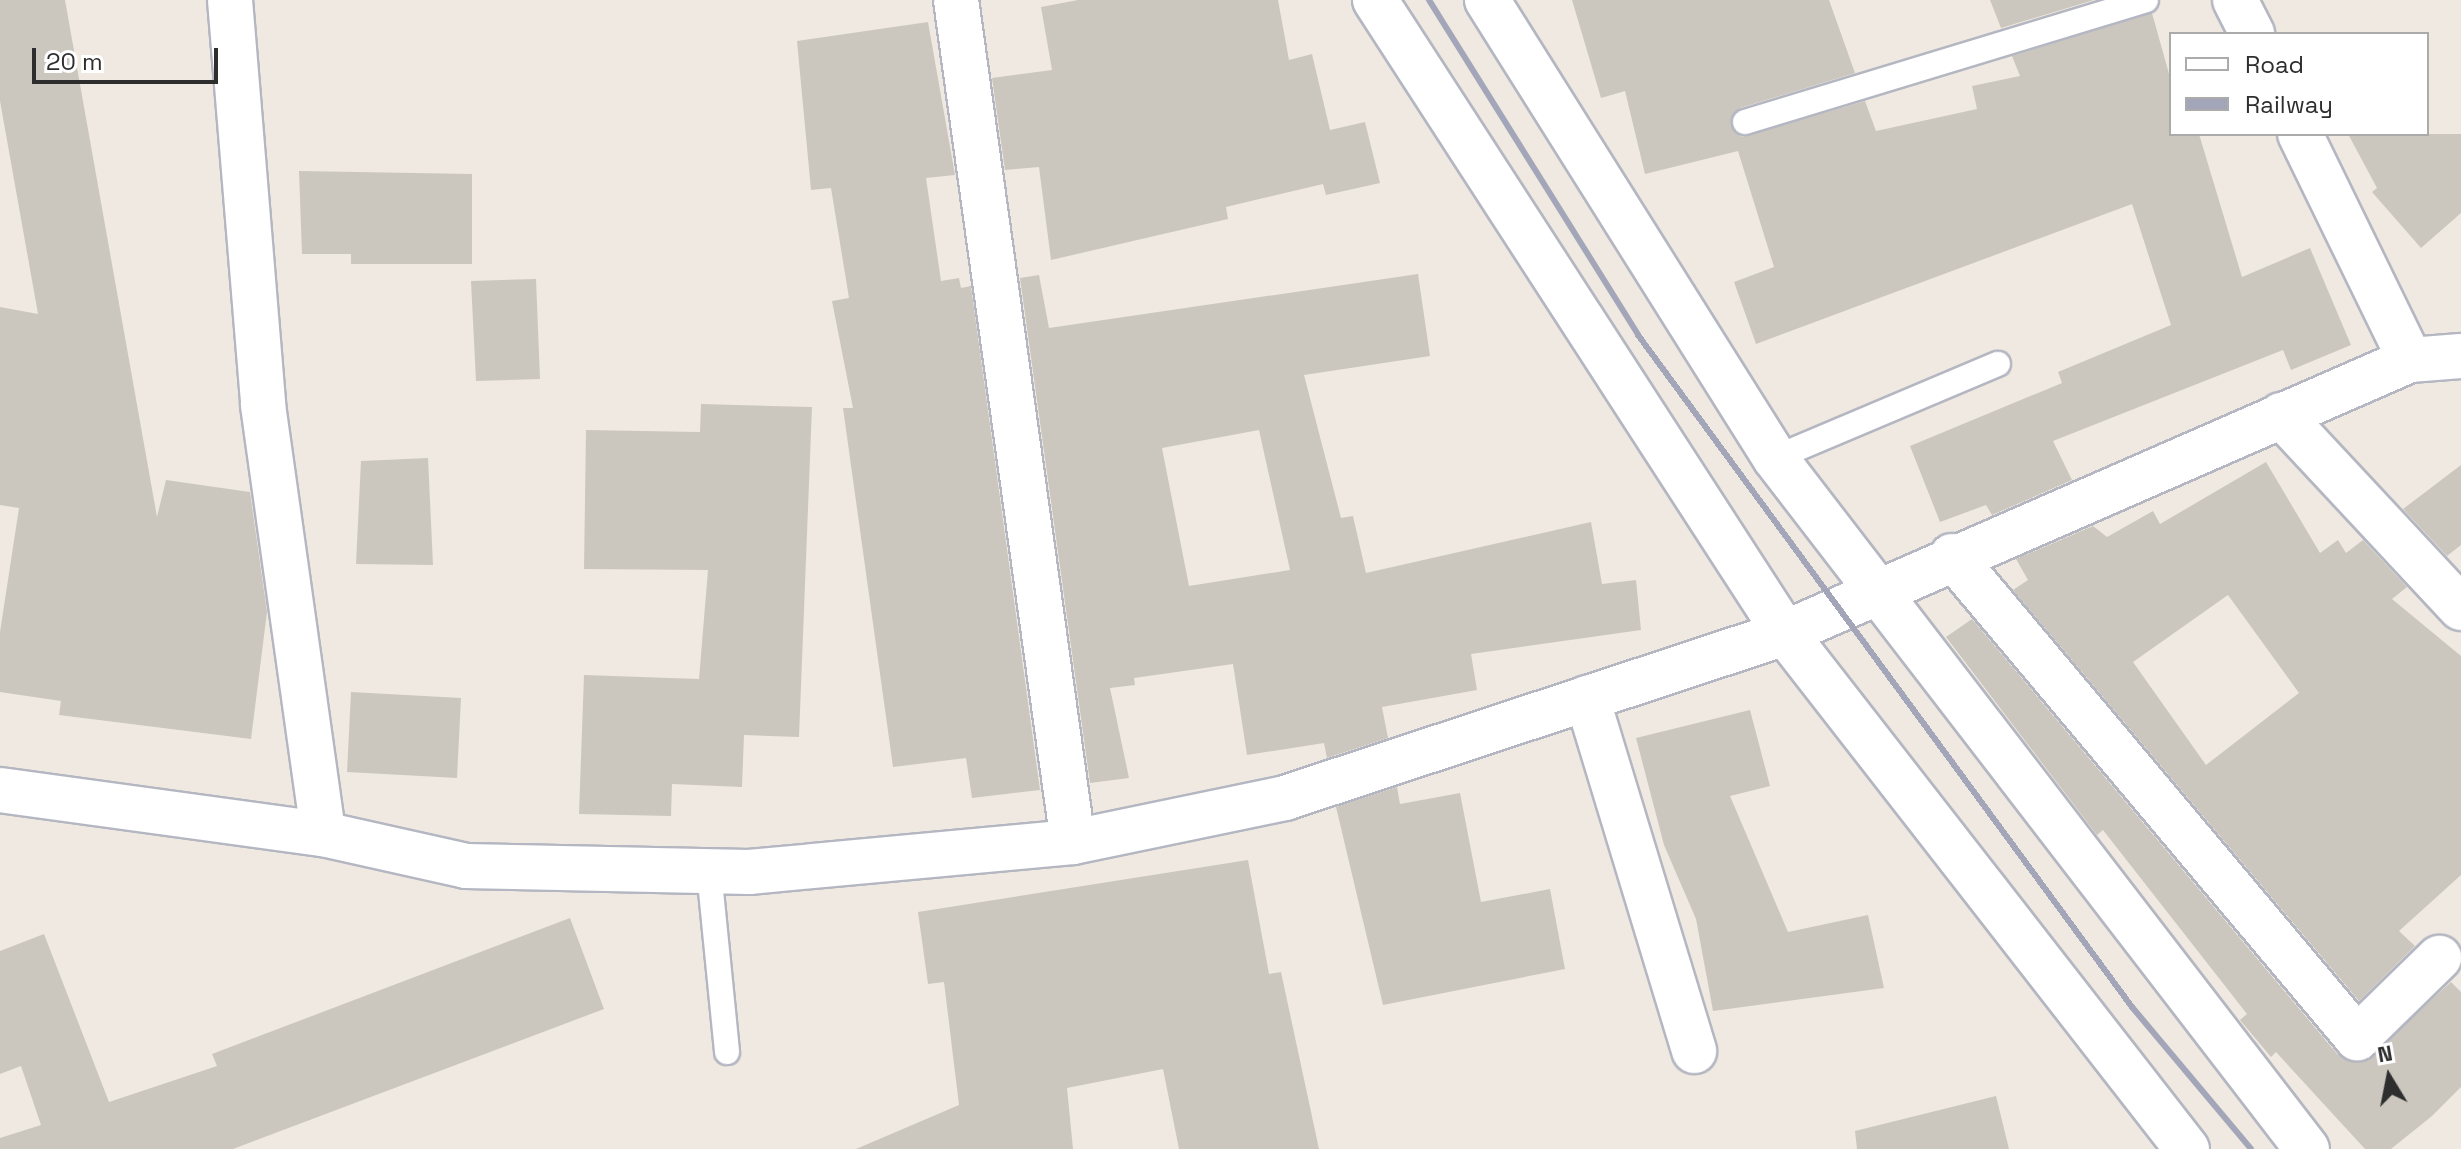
<!DOCTYPE html>
<style>
body{margin:0}
#map{position:relative;width:2461px;height:1149px;overflow:hidden;background:#efe9e1;font-family:"Space Grotesk",sans-serif}
div>[style]{position:absolute}
.building>*{inset:0;background:#cbc7bf}
.roads{filter:drop-shadow(2px 0 #b4b7c1) drop-shadow(-2px 0 #b4b7c1) drop-shadow(0 2px #b4b7c1) drop-shadow(0 -2px #b4b7c1)}
.lane>*{height:24px;margin:-12px;padding:0 12px;transform-origin:12px;border-radius:12px;background:#fff}
.street>*{height:44px;margin:-22px;padding:0 22px;transform-origin:22px;border-radius:22px;background:#fff}
.secondary>*{height:44px;margin:-22px;padding:0 22px;transform-origin:22px;border-radius:22px;background:#fff}
.rail>*{height:6px;margin:-3px;padding:0 3px;transform-origin:3px;border-radius:3px;background:#a3a6b8}
span{translate:-50% -50%;white-space:nowrap;text-align:center;line-height:1.15;-webkit-text-stroke:6px #fff;paint-order:stroke}
.legend{position:absolute;left:2169px;top:32px;width:260px;height:104px;box-sizing:border-box;background:#fff;border:2px solid #ababab;margin:0;padding:10px 14px;list-style:none;font-size:24px;color:#2e2e2e}
.legend li{display:flex;align-items:center;gap:16px;height:40px}
.legend b{width:40px;border:2px solid #ababab}
.north{position:absolute;left:2349px;top:1037px;width:80px;height:80px;-webkit-text-stroke:6px #fff;paint-order:stroke;rotate:350deg;font-size:22px;font-weight:700;line-height:32px;text-align:center;color:#2e2e2e}
.north::after{content:'';display:block;margin:auto;width:28px;height:36px;background:#2e2e2e;clip-path:polygon(50% 0,100% 100%,50% 72%,0 100%)}
.scale{position:absolute;left:32px;top:48px;width:186px;height:36px;box-sizing:border-box;border:4px solid #2e2e2e;border-top:0;padding-left:10px;font-size:24px;line-height:28px;white-space:nowrap;color:#2e2e2e;-webkit-text-stroke:6px #fff;paint-order:stroke}
</style>
<div id="map">
<div class="building">
<div style="clip-path:polygon(0 0,65px 0,157px 517px,166px 480px,250px 492px,267px 612px,251px 739px,59px 715px,61px 701px,0 692px,0 632px,19px 508px,0 505px,0 307px,38px 314px,0 101px)"></div>
<div style="clip-path:polygon(1078px 0,1278px 0,1289px 60px,1312px 54px,1330px 130px,1365px 122px,1380px 183px,1326px 195px,1323px 184px,1226px 207px,1228px 219px,1051px 260px,1039px 167px,1005px 170px,992px 78px,1052px 70px,1041px 7px)"></div>
<div style="clip-path:polygon(1572px 0,1829px 0,1855px 73px,1740px 108px,1731px 126px,1742px 137px,1865px 101px,1876px 131px,1977px 109px,1972px 86px,2020px 76px,2012px 56px,2152px 13px,2171px 81px,2171px 134px,2199px 134px,2242px 277px,2310px 248px,2351px 345px,2291px 370px,2283px 350px,2053px 441px,2072px 480px,1992px 515px,1986px 505px,1940px 522px,1910px 446px,2062px 383px,2058px 372px,2171px 325px,2132px 204px,1756px 344px,1734px 282px,1774px 267px,1738px 151px,1645px 174px,1625px 91px,1601px 98px)"></div>
<div style="clip-path:polygon(1990px 0,2094px 0,2001px 28px)"></div>
<div style="clip-path:polygon(928px 22px,955px 175px,926px 178px,941px 281px,959px 278px,961px 288px,971px 286px,1040px 790px,972px 798px,966px 758px,893px 767px,843px 408px,853px 408px,832px 301px,849px 298px,831px 188px,811px 190px,797px 41px)"></div>
<div style="clip-path:polygon(2348px 134px,2461px 134px,2461px 213px,2421px 248px,2372px 192px,2377px 188px)"></div>
<div style="clip-path:polygon(299px 171px,472px 174px,472px 264px,351px 264px,351px 254px,302px 254px)"></div>
<div style="clip-path:polygon(evenodd,1418px 274px,1430px 356px,1304px 375px,1341px 518px,1353px 516px,1366px 573px,1591px 522px,1602px 584px,1636px 580px,1641px 630px,1471px 654px,1477px 690px,1382px 707px,1388px 738px,1327px 758px,1324px 743px,1247px 755px,1233px 664px,1134px 678px,1135px 685px,1110px 688px,1129px 778px,1090px 783px,1020px 278px,1039px 275px,1049px 328px,1418px 274px,1259px 430px,1290px 570px,1189px 586px,1162px 448px,1259px 430px)"></div>
<div style="clip-path:polygon(536px 279px,540px 379px,476px 381px,471px 281px)"></div>
<div style="clip-path:polygon(701px 404px,812px 407px,799px 737px,744px 735px,742px 787px,672px 784px,671px 816px,579px 814px,584px 675px,699px 679px,708px 570px,584px 569px,586px 430px,700px 432px)"></div>
<div style="clip-path:polygon(428px 458px,433px 565px,356px 564px,361px 461px)"></div>
<div style="clip-path:polygon(evenodd,2266px 462px,2320px 553px,2338px 540px,2346px 553px,2363px 540px,2407px 587px,2392px 599px,2461px 656px,2461px 875px,2399px 931px,2415px 946px,2359px 1001px,2013px 590px,2028px 580px,2016px 559px,2093px 526px,2107px 537px,2153px 511px,2160px 524px,2266px 462px,2228px 595px,2299px 693px,2206px 765px,2133px 662px,2228px 595px)"></div>
<div style="clip-path:polygon(2461px 465px,2461px 545px,2447px 556px,2403px 509px)"></div>
<div style="clip-path:polygon(1972px 619px,2338px 1055px,2363px 1062px,2451px 982px,2461px 992px,2461px 1087px,2432px 1116px,2391px 1149px,2365px 1149px,2276px 1052px,2271px 1057px,2240px 1020px,2247px 1014px,2103px 830px,2097px 835px,1946px 637px)"></div>
<div style="clip-path:polygon(351px 692px,461px 698px,457px 778px,347px 772px)"></div>
<div style="clip-path:polygon(1750px 710px,1770px 786px,1730px 796px,1788px 932px,1868px 915px,1884px 988px,1713px 1011px,1696px 919px,1664px 845px,1636px 738px)"></div>
<div style="clip-path:polygon(1397px 787px,1400px 804px,1460px 793px,1481px 902px,1550px 889px,1565px 969px,1383px 1005px,1336px 807px)"></div>
<div style="clip-path:polygon(1248px 860px,1269px 974px,1281px 972px,1319px 1149px,1179px 1149px,1163px 1069px,1067px 1088px,1073px 1149px,856px 1149px,959px 1105px,944px 982px,928px 984px,918px 912px)"></div>
<div style="clip-path:polygon(570px 918px,604px 1009px,233px 1149px,0 1149px,0 1138px,41px 1125px,21px 1066px,0 1074px,0 951px,44px 934px,109px 1102px,217px 1066px,212px 1054px)"></div>
<div style="clip-path:polygon(1996px 1096px,2009px 1149px,1857px 1149px,1855px 1131px)"></div>
</div>
<div class="roads">
<div class="lane">
<div style="left:1745px;top:122px;width:419px;rotate:-16.9deg"></div>
<div style="left:1775px;top:458px;width:242px;rotate:-22.9deg"></div>
<div style="left:709px;top:871px;width:182px;rotate:84.3deg"></div>
</div>
<div class="street">
<div style="left:230px;top:0;width:406px;rotate:85.3deg"></div>
<div style="left:263px;top:405px;width:433px;rotate:82deg"></div>
<div style="left:956px;top:0;width:850px;rotate:82.09deg"></div>
<div style="left:2235px;top:0;width:38px;rotate:63deg"></div>
<div style="left:2300px;top:134px;width:251px;rotate:64deg"></div>
<div style="left:2281px;top:415px;width:264px;rotate:47deg"></div>
<div style="left:1952px;top:556px;width:630px;rotate:49.96deg"></div>
<div style="left:2357px;top:1038px;width:115px;rotate:-44.3deg"></div>
<div style="left:1587px;top:698px;width:369px;rotate:73.1deg"></div>
<div style="left:0;top:790px;width:326px;rotate:7.8deg"></div>
<div style="left:323px;top:834px;width:147px;rotate:12.6deg"></div>
<div style="left:466px;top:866px;width:283px;rotate:1.2deg"></div>
<div style="left:749px;top:872px;width:325px;rotate:-5.3deg"></div>
<div style="left:1073px;top:842px;width:217px;rotate:-11.7deg"></div>
<div style="left:1285px;top:798px;width:527px;rotate:-18.26deg"></div>
<div style="left:1785px;top:633px;width:682px;rotate:-23.6deg"></div>
<div style="left:2410px;top:360px;width:51px;rotate:-4.5deg"></div>
</div>
<div class="secondary">
<div style="left:1375px;top:0;width:754px;rotate:57.07deg"></div>
<div style="left:1785px;top:633px;width:654px;rotate:52.08deg"></div>
<div style="left:1487px;top:0;width:541px;rotate:57.84deg"></div>
<div style="left:1775px;top:458px;width:872px;rotate:52.41deg"></div>
</div>
</div>
<div class="rail">
<div style="left:1429px;top:0;width:395px;rotate:58deg"></div>
<div style="left:1638px;top:335px;width:834px;rotate:53.68deg"></div>
<div style="left:2132px;top:1007px;width:185px;rotate:50deg"></div>
</div>
<ul class="legend">
<li><b style="height:10px;background:#fff"></b>Road</li>
<li><b style="height:10px;background:#a3a6b8"></b>Railway</li>
</ul>
<div class="north">N</div>
<div class="scale">20 m</div>
</div>
